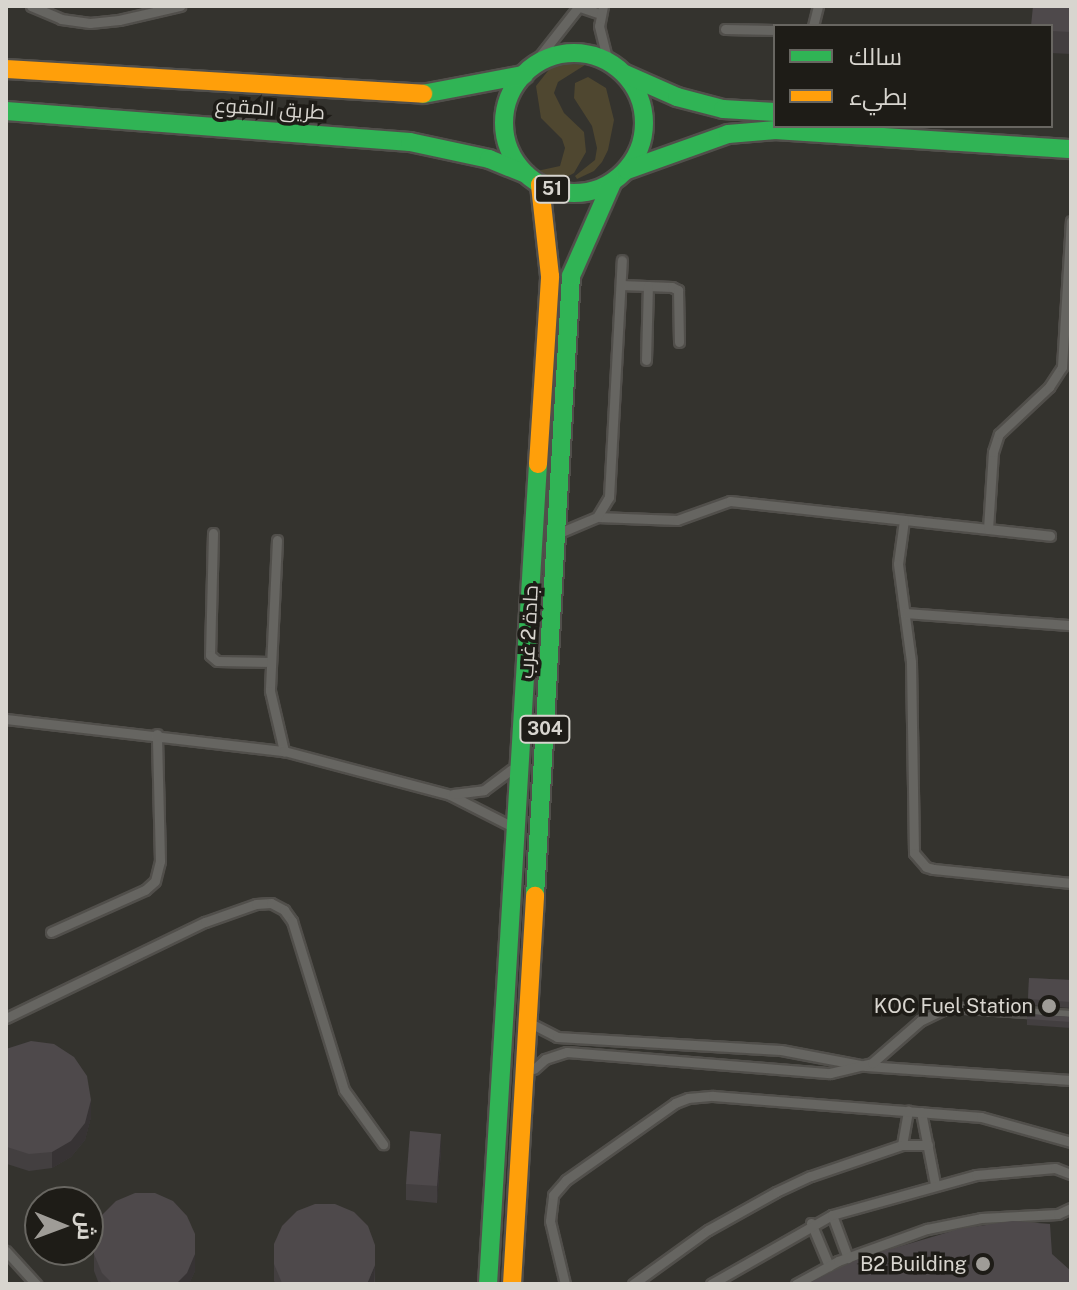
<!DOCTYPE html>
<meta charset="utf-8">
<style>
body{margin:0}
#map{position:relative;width:1077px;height:1290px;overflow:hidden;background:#34332e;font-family:"Public Sans",Cairo,sans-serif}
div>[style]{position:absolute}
.green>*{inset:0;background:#4f4730}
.roads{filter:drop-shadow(2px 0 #514f4b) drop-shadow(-2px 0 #514f4b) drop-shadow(0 2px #514f4b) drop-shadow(0 -2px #514f4b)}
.lane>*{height:9px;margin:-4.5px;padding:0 4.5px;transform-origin:4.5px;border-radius:4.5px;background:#666561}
.fast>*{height:18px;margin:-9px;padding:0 9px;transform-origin:9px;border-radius:9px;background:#30b455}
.fast>.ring{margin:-9px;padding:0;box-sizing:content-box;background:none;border:18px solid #30b455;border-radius:50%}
.slow>*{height:18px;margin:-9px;padding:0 9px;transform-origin:9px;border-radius:9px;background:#ff9f0a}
.wall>*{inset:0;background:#433f40}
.shaded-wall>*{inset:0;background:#373334}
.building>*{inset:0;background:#4e494b}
.dots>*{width:22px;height:22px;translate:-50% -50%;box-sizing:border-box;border:4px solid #1e1c17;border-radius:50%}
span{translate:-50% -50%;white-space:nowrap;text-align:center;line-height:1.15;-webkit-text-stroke:7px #1e1c17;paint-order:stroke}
.shield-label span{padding:2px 6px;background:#1e1c17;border:2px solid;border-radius:6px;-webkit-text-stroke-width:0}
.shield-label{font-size:18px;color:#d8d5cf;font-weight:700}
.street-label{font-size:20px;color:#d8d5cf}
.poi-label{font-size:20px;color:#d8d5cf}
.right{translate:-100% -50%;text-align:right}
.frame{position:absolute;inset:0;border:8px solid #d8d5cf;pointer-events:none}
.legend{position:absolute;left:773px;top:24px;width:280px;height:104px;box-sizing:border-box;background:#1e1c17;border:2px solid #686661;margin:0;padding:10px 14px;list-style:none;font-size:24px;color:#d8d5cf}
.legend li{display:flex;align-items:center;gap:16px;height:40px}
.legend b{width:40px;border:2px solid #686661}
.north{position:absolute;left:24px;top:1186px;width:80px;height:80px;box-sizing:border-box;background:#1e1c17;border:2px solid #686661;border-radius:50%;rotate:91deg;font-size:22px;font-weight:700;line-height:32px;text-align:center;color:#d8d5cf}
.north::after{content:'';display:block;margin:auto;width:28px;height:36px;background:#9f9c97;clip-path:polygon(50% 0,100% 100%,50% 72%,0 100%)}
</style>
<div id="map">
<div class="green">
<div style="clip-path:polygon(565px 63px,585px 65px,558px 82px,554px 93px,564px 113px,584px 132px,586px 152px,574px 173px,563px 179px,551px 179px,537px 171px,560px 166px,565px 148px,562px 139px,541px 118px,536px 86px,551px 67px)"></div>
<div style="clip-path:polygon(588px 77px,606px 88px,614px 120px,608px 150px,602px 162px,594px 171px,577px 179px,575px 176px,595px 160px,597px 148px,592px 126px,574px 98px,575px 83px)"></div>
</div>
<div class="roads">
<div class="lane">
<div style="left:31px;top:6px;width:33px;rotate:23deg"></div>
<div style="left:61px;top:19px;width:29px;rotate:8deg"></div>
<div style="left:90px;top:23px;width:29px;rotate:-6deg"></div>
<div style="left:119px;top:20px;width:63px;rotate:-12.9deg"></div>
<div style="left:577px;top:6px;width:24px;rotate:19deg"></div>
<div style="left:603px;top:6px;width:20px;rotate:101deg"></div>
<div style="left:599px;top:26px;width:37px;rotate:76deg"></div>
<div style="left:813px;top:26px;width:21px;rotate:-76deg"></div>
<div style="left:725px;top:29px;width:50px;rotate:1.1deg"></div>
<div style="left:528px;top:71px;width:83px;rotate:-51.9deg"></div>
<div style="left:621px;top:285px;width:51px;rotate:2.2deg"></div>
<div style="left:672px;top:287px;width:7px;rotate:27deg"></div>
<div style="left:678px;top:290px;width:52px;rotate:88.9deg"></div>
<div style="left:646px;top:360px;width:74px;rotate:-88.5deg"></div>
<div style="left:597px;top:517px;width:80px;rotate:2.1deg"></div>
<div style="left:677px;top:520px;width:56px;rotate:-19.7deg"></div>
<div style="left:730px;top:501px;width:322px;rotate:6.2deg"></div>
<div style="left:904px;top:520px;width:44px;rotate:97.8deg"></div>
<div style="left:898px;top:564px;width:99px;rotate:82.4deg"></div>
<div style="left:911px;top:662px;width:191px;rotate:89.1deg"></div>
<div style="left:914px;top:853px;width:18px;rotate:49deg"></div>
<div style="left:926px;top:867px;width:7px;rotate:16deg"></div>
<div style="left:933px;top:869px;width:139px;rotate:5.8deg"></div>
<div style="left:988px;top:529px;width:77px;rotate:-86.3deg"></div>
<div style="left:993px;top:452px;width:19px;rotate:-72deg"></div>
<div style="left:999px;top:434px;width:69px;rotate:-43.2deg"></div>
<div style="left:1049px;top:387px;width:24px;rotate:-57deg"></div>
<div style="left:1062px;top:367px;width:146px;rotate:-86.5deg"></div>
<div style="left:213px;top:533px;width:122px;rotate:91.4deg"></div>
<div style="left:210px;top:655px;width:9px;rotate:41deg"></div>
<div style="left:217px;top:661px;width:54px;rotate:1.1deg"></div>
<div style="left:559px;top:533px;width:41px;rotate:-22.8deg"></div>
<div style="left:597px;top:517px;width:23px;rotate:-59deg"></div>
<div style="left:609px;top:497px;width:237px;rotate:-86.9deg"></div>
<div style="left:277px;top:540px;width:151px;rotate:92.7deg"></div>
<div style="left:270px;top:691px;width:62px;rotate:76.9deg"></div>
<div style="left:906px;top:613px;width:165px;rotate:4.2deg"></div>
<div style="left:6px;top:719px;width:280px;rotate:6.6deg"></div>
<div style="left:284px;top:751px;width:172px;rotate:14.8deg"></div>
<div style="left:450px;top:795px;width:68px;rotate:26.9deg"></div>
<div style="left:453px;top:794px;width:31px;rotate:-7deg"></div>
<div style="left:484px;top:790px;width:34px;rotate:-37deg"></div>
<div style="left:51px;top:932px;width:103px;rotate:-24.1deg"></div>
<div style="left:145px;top:890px;width:13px;rotate:-42deg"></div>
<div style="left:155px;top:881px;width:21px;rotate:-76deg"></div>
<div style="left:160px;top:861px;width:127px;rotate:-91.4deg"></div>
<div style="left:6px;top:1018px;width:221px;rotate:-25.8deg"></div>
<div style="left:205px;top:922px;width:54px;rotate:-19.4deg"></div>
<div style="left:256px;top:904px;width:15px;rotate:-4deg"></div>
<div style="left:271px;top:903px;width:15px;rotate:28deg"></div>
<div style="left:284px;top:910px;width:14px;rotate:54deg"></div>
<div style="left:292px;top:921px;width:177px;rotate:72.9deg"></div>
<div style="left:344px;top:1090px;width:67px;rotate:54.2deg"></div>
<div style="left:532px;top:1024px;width:28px;rotate:27deg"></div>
<div style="left:557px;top:1037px;width:224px;rotate:3.3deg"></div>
<div style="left:781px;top:1050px;width:86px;rotate:10.7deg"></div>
<div style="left:866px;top:1066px;width:205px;rotate:3.9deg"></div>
<div style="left:534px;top:1069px;width:15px;rotate:-42deg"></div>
<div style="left:545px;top:1059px;width:23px;rotate:-18deg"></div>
<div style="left:567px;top:1052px;width:264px;rotate:4.6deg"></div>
<div style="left:830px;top:1073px;width:43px;rotate:-13.4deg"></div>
<div style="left:872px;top:1063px;width:64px;rotate:-41.2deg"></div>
<div style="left:920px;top:1021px;width:32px;rotate:-26deg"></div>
<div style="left:949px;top:1007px;width:122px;rotate:3.8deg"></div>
<div style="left:921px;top:1112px;width:73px;rotate:79deg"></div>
<div style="left:902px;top:1145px;width:35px;rotate:-80deg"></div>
<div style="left:832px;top:1215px;width:46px;rotate:69.6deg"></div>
<div style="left:811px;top:1223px;width:47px;rotate:67.3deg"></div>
<div style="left:6px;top:1251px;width:45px;rotate:47.7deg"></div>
<div style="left:565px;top:1284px;width:65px;rotate:-103.4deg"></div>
<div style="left:550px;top:1221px;width:26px;rotate:-83deg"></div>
<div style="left:553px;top:1195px;width:20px;rotate:-49deg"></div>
<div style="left:566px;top:1180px;width:133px;rotate:-35.2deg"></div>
<div style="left:675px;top:1103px;width:14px;rotate:-21deg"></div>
<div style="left:688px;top:1098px;width:25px;rotate:-5deg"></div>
<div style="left:713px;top:1096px;width:269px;rotate:4.5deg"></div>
<div style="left:981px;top:1117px;width:93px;rotate:15.5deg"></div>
<div style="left:633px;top:1284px;width:92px;rotate:-35.8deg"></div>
<div style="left:708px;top:1230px;width:78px;rotate:-29.2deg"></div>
<div style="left:776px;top:1192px;width:38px;rotate:-25deg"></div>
<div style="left:811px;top:1176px;width:96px;rotate:-18.8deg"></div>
<div style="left:902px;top:1145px;width:26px"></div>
<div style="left:711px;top:1284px;width:139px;rotate:-29.7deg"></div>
<div style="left:832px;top:1215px;width:149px;rotate:-15.5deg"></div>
<div style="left:976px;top:1175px;width:79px;rotate:-5.1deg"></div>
<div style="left:1055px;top:1168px;width:17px;rotate:21deg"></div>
<div style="left:796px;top:1284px;width:48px;rotate:-28.7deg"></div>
<div style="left:838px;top:1261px;width:95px;rotate:-19.8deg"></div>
<div style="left:927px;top:1229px;width:55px;rotate:-11.5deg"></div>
<div style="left:981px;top:1218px;width:77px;rotate:-3deg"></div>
<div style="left:1058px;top:1214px;width:14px;rotate:-25deg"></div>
</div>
<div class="fast">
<div class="ring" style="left:504px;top:53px;width:122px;height:122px"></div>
<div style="left:625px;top:74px;width:57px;rotate:23.9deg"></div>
<div style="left:677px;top:97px;width:48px;rotate:14.6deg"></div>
<div style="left:723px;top:109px;width:52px;rotate:3.3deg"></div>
<div style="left:423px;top:94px;width:103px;rotate:-10.7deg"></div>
<div style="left:6px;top:111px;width:405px;rotate:4.4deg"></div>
<div style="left:410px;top:142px;width:81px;rotate:12.1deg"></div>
<div style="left:489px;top:159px;width:40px;rotate:22deg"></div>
<div style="left:627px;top:170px;width:107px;rotate:-19.6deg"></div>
<div style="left:728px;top:134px;width:48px;rotate:-4.8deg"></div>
<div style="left:776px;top:130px;width:296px;rotate:3.7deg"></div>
<div style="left:535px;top:896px;width:621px;rotate:-86.68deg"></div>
<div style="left:571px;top:276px;width:102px;rotate:-66.2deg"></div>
<div style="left:488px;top:1284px;width:822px;rotate:-86.51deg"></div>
</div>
<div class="slow">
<div style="left:6px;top:69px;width:418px;rotate:3.4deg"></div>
<div style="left:538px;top:464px;width:188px;rotate:-86.3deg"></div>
<div style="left:550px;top:276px;width:92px;rotate:-96.3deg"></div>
<div style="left:512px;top:1284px;width:389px;rotate:-86.6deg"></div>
</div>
</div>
<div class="wall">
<div style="clip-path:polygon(1071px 6px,1071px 54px,1051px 53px,1051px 26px)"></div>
<div style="clip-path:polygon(1029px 978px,1071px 980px,1071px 1008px,1028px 1005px)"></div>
<div style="clip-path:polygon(1027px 1014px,1071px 1017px,1071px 1028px,1027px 1025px)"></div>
<div style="clip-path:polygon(6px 1049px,91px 1117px,85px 1140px,71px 1157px,52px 1168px,29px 1171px,7px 1164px,6px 1163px)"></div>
<div style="clip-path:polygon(441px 1151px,437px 1203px,406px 1200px,406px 1184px)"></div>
<div style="clip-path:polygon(94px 1234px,195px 1234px,195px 1271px,189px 1284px,99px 1284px,94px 1271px)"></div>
<div style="clip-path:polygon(274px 1244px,375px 1245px,375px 1282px,374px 1284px,276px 1284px,274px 1281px)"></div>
</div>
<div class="shaded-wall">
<div style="clip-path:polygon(91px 1100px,91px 1117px,85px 1140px,71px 1157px,52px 1168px,52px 1152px)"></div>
<div style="clip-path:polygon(441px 1134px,441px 1151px,437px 1203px,437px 1186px)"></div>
<div style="clip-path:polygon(195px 1254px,195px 1271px,189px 1284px,176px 1284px)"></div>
<div style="clip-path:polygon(375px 1265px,374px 1284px,367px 1284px)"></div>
</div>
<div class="building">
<div style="clip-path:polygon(1033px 6px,1071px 6px,1071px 32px,1051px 31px,1051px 26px,1031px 26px)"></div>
<div style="clip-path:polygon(1029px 978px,1071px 980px,1071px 1002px,1028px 999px)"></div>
<div style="clip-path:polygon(1027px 1014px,1071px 1017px,1071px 1022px,1027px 1019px)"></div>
<div style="clip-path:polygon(31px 1041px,54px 1044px,74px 1057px,87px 1076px,91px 1100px,85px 1123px,71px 1141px,52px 1152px,29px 1154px,7px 1147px,6px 1146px,6px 1049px)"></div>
<div style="clip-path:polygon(410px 1131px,441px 1134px,437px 1186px,406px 1184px)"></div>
<div style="clip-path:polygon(135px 1193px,155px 1193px,173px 1201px,187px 1216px,195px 1234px,195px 1254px,187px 1273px,176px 1284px,113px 1284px,102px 1273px,94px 1254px,94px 1234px,102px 1215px,116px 1201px)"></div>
<div style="clip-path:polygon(315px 1204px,335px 1204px,354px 1212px,368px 1226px,375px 1245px,375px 1265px,367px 1284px,283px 1284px,282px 1283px,274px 1264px,274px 1244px,282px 1226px,297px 1211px)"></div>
<div style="clip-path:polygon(1013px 1221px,1050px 1224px,1052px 1254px,1071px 1271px,1071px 1280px,1068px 1284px,807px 1284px,861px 1258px,959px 1229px)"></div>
</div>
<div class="dots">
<div style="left:1049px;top:1006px;background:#9f9c97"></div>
<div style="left:983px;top:1264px;background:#9f9c97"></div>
</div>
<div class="shield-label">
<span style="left:552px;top:189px">51</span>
<span style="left:545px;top:729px">304</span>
</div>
<div class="street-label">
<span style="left:270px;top:109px;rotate:4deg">طريق المقوع</span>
<span style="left:529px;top:632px;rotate:-87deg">جادة 2 غرب</span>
</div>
<div class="poi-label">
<span class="right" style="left:1033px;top:1006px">KOC Fuel Station</span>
<span class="right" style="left:967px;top:1264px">B2 Building</span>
</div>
<div class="frame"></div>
<ul class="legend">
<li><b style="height:10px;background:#30b455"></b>سالك</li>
<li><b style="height:10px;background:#ff9f0a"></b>بطيء</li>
</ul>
<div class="north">ش</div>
</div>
